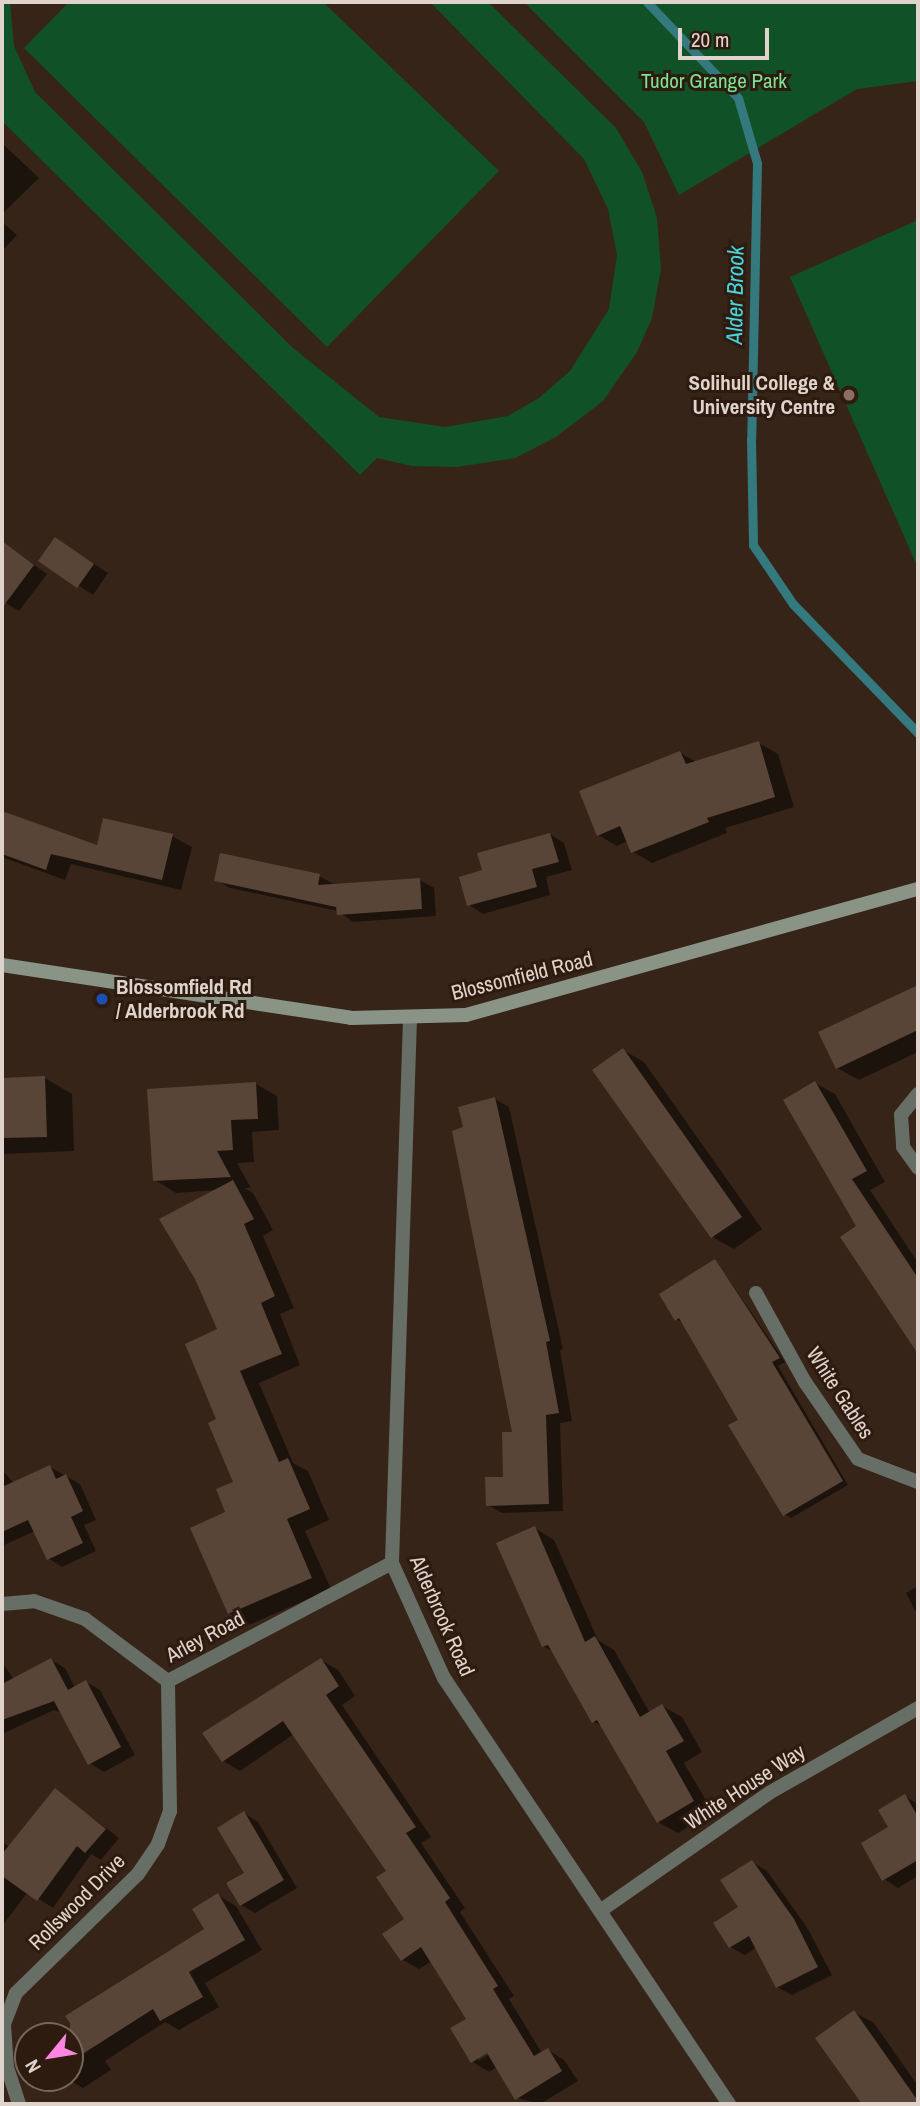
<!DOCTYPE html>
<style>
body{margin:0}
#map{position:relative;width:920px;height:2106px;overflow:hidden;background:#372419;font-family:"Archivo Narrow",sans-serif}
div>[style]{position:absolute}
.green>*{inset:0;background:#115127}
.shadow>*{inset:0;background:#0007}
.stream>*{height:9px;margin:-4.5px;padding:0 4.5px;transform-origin:4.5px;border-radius:4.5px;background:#33797e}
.building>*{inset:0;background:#594438}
.street>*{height:14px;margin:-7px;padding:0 7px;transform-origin:7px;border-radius:7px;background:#676e65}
.secondary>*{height:14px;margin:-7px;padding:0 7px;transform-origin:7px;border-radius:7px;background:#8a9486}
.dots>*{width:19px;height:19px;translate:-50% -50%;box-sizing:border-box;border:4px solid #2d1b0f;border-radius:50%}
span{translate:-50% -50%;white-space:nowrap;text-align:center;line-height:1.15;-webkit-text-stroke:6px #2d1b0f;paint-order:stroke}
.park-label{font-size:21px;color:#7ae395}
.poi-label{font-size:21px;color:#e0d3cc;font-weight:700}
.right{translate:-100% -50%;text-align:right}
.left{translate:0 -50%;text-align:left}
.street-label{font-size:21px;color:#e0d3cc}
.water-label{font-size:23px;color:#48d5de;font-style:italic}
.frame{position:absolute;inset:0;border:4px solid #e0d3cc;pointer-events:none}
.north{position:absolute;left:14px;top:2022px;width:70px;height:70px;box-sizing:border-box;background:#2d1b0f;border:2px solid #75655b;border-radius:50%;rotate:240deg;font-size:19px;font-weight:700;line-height:28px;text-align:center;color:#e0d3cc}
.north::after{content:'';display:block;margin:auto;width:24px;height:32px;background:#fe86e0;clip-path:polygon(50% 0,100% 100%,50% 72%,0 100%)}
.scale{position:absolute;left:678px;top:28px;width:91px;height:32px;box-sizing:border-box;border:4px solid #e0d3cc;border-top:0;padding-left:9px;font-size:21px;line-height:24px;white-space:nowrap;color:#e0d3cc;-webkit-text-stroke:5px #2d1b0f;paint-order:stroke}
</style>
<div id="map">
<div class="green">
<div style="clip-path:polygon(2px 2px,10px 2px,14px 46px,35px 92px,293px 348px,379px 417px,445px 427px,508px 416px,539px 398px,570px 371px,609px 309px,617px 255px,608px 209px,584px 159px,430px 2px,488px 2px,616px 128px,642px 172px,657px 218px,661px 269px,652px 318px,637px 352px,603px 401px,556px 437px,515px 458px,457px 467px,412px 466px,377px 458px,360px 475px,2px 121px)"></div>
<div style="clip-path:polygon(69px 2px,323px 2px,499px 171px,327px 347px,24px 48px)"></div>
<div style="clip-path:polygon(524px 2px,918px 2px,918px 81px,857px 89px,679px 195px,644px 122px)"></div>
<div style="clip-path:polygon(918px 220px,918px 568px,790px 277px)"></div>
</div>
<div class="shadow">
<div style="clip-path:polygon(2px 143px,39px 178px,2px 214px)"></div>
<div style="clip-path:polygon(2px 222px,17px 235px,2px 251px)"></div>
<div style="clip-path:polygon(56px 539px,108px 573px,93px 595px,41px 561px)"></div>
<div style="clip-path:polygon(11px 549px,47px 574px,19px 611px,2px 601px,2px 561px)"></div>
<div style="clip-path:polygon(759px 743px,778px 754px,794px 807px,725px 828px,727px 833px,652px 863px,633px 852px,628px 841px,617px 846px,598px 835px,680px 753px,697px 762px)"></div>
<div style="clip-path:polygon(2px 813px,98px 848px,172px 836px,192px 847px,181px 890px,71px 864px,65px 880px,2px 857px)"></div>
<div style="clip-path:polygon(550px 834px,564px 843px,572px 870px,546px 877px,550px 895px,483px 914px,469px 905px,484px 872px)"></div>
<div style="clip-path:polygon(319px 876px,334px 884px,420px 880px,434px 888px,436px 916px,353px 922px,338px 911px,230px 888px,216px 880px)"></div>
<div style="clip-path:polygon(917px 988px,918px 1052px,859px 1080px,837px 1068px)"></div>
<div style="clip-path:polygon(623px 1050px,644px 1062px,762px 1229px,734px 1249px,712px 1237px)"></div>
<div style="clip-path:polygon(45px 1078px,72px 1094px,74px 1151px,2px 1154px,2px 1080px)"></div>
<div style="clip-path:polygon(815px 1083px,835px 1094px,885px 1182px,870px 1190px,918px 1263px,918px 1351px,842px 1238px,858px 1227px)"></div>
<div style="clip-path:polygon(256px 1084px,277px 1096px,279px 1130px,252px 1132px,254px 1162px,237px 1163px,251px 1188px,245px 1188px,253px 1193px,273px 1230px,263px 1236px,294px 1308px,280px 1314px,300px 1365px,259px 1383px,293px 1463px,308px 1471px,329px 1520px,305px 1531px,331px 1589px,249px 1625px,229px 1613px,235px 1483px,218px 1420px,217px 1190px,176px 1193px,155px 1180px)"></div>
<div style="clip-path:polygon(495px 1099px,509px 1107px,563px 1349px,560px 1350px,572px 1421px,560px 1423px,563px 1511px,502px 1513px,488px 1505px,505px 1478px,514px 1434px,465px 1128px)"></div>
<div style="clip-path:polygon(716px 1261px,785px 1362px,778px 1366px,848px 1485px,791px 1518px,785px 1514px,740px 1420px,683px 1323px,676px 1319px)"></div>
<div style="clip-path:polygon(50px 1467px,80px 1484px,96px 1520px,84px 1525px,96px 1551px,62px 1567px,48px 1558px,35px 1531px,2px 1546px,2px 1470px,14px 1483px)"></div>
<div style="clip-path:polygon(535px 1528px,554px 1540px,598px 1640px,614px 1650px,650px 1713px,662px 1706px,682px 1717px,702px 1752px,684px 1763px,713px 1812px,678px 1833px,658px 1822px,604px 1728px,593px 1721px,554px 1652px,543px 1646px)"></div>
<div style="clip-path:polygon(918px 1586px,918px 1616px,906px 1593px)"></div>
<div style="clip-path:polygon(51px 1660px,65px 1668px,75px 1688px,86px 1682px,100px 1690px,135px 1755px,104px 1772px,89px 1763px,61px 1713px,54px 1710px,2px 1734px,2px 1662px,14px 1680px)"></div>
<div style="clip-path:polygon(evenodd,321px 1660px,338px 1670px,355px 1696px,342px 1705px,431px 1837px,421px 1843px,465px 1908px,460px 1912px,514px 1996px,509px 1999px,542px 2053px,548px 2050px,564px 2060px,578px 2081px,540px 2104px,517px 2098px,497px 2067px,489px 2072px,473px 2062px,468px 2019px,432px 1961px,419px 1969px,403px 1960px,406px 1919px,388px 1871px,294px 1734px,240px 1771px,223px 1761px,321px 1660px,494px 2047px,496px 2050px,478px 2061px,478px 2057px,494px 2047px)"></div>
<div style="clip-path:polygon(56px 1790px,119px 1838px,101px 1860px,91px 1854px,53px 1908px,28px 1892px,2px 1926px,2px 1842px,10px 1847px)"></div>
<div style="clip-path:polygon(905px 1796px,918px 1804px,918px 1876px,898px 1888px,884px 1879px,890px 1828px)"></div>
<div style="clip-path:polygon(244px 1813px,258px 1822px,297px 1888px,255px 1913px,241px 1905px,246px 1873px)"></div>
<div style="clip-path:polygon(752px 1862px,767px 1871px,808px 1929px,832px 1975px,792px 1995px,777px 1987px,757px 1947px,745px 1955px,730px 1947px)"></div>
<div style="clip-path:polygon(218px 1895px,236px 1906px,262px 1950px,205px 1983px,219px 2007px,179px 2030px,165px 2022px,105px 2061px,111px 2070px,83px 2088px,65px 2078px,70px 2078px,70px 2043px,207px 1930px)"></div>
<div style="clip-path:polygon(854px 2012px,874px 2023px,918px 2086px,918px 2104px,864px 2104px,817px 2038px)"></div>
</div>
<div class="stream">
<div style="left:647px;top:2px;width:132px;rotate:46.5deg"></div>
<div style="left:738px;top:98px;width:68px;rotate:73.7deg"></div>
<div style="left:757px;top:163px;width:276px;rotate:91.2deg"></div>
<div style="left:751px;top:439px;width:106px;rotate:88.9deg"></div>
<div style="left:753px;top:545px;width:71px;rotate:55.9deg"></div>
<div style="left:793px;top:604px;width:180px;rotate:45.9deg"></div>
</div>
<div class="building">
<div style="clip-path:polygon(55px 537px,94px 564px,77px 588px,38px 561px)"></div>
<div style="clip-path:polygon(2px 541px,34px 565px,2px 608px)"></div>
<div style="clip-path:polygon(759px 741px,775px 797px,707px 818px,709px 822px,631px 853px,620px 826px,597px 836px,579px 791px,680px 751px,686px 764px)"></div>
<div style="clip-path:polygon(2px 811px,97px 845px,103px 818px,173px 834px,162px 880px,51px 854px,46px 870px,2px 854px)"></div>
<div style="clip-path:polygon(550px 833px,559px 862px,532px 869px,537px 887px,467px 906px,459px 877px,482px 870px,477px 853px)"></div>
<div style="clip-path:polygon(220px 853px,320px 874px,318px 885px,420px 878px,422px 909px,337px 915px,336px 907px,214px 881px)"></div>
<div style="clip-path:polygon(918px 985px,918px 1030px,836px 1069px,818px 1032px)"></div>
<div style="clip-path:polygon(623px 1048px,742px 1217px,711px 1238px,592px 1070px)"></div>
<div style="clip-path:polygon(45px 1076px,47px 1137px,2px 1138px,2px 1078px)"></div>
<div style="clip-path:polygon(815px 1081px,867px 1171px,852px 1179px,918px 1278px,918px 1354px,840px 1237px,856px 1226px,783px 1100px)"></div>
<div style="clip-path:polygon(256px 1082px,258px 1119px,231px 1120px,233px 1150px,217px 1151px,231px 1177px,153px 1181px,147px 1089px)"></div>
<div style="clip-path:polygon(495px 1097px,550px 1341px,546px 1342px,559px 1413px,546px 1415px,549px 1504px,486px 1506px,485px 1477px,503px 1477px,502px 1432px,512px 1432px,452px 1131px,463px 1127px,458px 1107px)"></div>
<div style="clip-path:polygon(233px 1180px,254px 1219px,244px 1224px,275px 1296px,261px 1303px,282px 1354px,240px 1371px,279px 1462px,288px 1458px,310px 1509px,287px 1519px,312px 1578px,228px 1614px,190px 1528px,225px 1512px,216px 1489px,233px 1482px,208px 1423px,216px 1419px,185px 1344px,217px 1329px,195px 1279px,159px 1219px)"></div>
<div style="clip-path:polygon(715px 1259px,780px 1358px,772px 1362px,843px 1481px,783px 1516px,728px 1425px,738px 1420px,679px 1318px,675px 1321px,659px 1294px)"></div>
<div style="clip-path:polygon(50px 1465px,56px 1479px,66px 1474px,83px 1511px,71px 1517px,83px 1543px,47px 1560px,28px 1520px,2px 1532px,2px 1487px)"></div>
<div style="clip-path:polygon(535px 1526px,585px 1642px,595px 1636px,640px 1717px,662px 1704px,684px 1741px,666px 1751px,694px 1801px,657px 1823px,597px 1720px,592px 1723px,548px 1645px,542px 1647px,496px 1543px)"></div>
<div style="clip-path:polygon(51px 1658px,68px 1690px,86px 1680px,121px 1747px,88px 1765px,54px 1701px,2px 1720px,2px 1684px)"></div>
<div style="clip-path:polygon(321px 1658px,339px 1686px,326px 1695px,416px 1827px,406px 1833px,450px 1898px,445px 1902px,498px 1986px,493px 1989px,534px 2056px,548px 2048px,562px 2071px,515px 2100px,487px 2053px,471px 2063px,450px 2028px,466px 2019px,421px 1947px,401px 1961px,382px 1934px,404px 1919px,376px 1877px,386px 1871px,283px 1721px,222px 1762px,202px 1733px)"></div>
<div style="clip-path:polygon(55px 1788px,106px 1829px,85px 1853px,77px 1846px,37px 1901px,2px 1876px,2px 1854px)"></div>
<div style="clip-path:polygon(905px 1794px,918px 1817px,918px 1860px,882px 1881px,861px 1843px,888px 1827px,878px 1810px)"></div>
<div style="clip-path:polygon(244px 1811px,284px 1880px,240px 1906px,226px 1883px,244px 1873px,217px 1828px)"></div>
<div style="clip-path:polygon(752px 1860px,794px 1919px,818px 1967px,776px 1988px,749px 1936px,729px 1948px,713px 1923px,738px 1907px,720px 1880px)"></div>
<div style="clip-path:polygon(218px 1893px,245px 1940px,189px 1972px,203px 1997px,160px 2021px,153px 2009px,70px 2062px,70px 2023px,65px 2016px,204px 1929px,192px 1909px)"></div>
<div style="clip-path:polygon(854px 2010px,918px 2101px,918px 2104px,862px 2104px,815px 2038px)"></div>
</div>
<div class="street">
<div style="left:410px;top:1019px;width:544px;rotate:91.9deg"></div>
<div style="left:392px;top:1563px;width:126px;rotate:65.7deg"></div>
<div style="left:444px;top:1678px;width:513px;rotate:56.22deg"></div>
<div style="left:918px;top:1094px;width:27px;rotate:129deg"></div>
<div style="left:901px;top:1115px;width:32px;rotate:86deg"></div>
<div style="left:903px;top:1147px;width:26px;rotate:54deg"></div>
<div style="left:756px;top:1293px;width:102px;rotate:61.2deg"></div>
<div style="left:805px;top:1382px;width:93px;rotate:55.5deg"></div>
<div style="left:858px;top:1459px;width:64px;rotate:21deg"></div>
<div style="left:2px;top:1604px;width:32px;rotate:-5deg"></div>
<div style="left:34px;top:1601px;width:54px;rotate:19.4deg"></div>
<div style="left:85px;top:1619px;width:104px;rotate:36.8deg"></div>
<div style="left:168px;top:1681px;width:253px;rotate:-27.8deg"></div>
<div style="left:600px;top:1911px;width:206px;rotate:-34.9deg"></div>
<div style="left:769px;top:1793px;width:172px;rotate:-29.7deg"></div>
<div style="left:19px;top:2104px;width:38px;rotate:-108deg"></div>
<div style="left:7px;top:2068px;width:44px;rotate:-93.9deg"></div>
<div style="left:4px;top:2024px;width:33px;rotate:-69deg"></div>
<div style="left:16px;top:1993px;width:170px;rotate:-44.3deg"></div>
<div style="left:138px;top:1874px;width:36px;rotate:-56deg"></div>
<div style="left:158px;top:1844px;width:35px;rotate:-70deg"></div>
<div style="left:170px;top:1811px;width:130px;rotate:-90.9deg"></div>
</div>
<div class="secondary">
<div style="left:2px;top:965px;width:353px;rotate:8.6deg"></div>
<div style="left:351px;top:1018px;width:115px;rotate:-1.5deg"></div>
<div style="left:466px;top:1015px;width:469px;rotate:-15.6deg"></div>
</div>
<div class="dots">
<div style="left:849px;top:395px;background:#8d6e63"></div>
<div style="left:102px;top:999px;background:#1a4fb4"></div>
</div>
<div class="park-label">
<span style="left:714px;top:81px">Tudor Grange Park</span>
</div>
<div class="poi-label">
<span class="right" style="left:835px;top:395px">Solihull College &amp;<br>University Centre</span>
<span class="left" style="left:116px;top:999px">Blossomfield Rd<br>/ Alderbrook Rd</span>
</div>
<div class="street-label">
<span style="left:522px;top:976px;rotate:-14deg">Blossomfield Road</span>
<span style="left:840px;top:1393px;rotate:57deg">White Gables</span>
<span style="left:442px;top:1616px;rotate:66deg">Alderbrook Road</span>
<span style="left:205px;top:1637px;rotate:-28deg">Arley Road</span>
<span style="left:745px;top:1787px;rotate:-33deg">White House Way</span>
<span style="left:77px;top:1902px;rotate:-45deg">Rollswood Drive</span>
</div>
<div class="water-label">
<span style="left:735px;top:295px;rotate:-89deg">Alder Brook</span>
</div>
<div class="frame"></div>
<div class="north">N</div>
<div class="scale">20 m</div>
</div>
